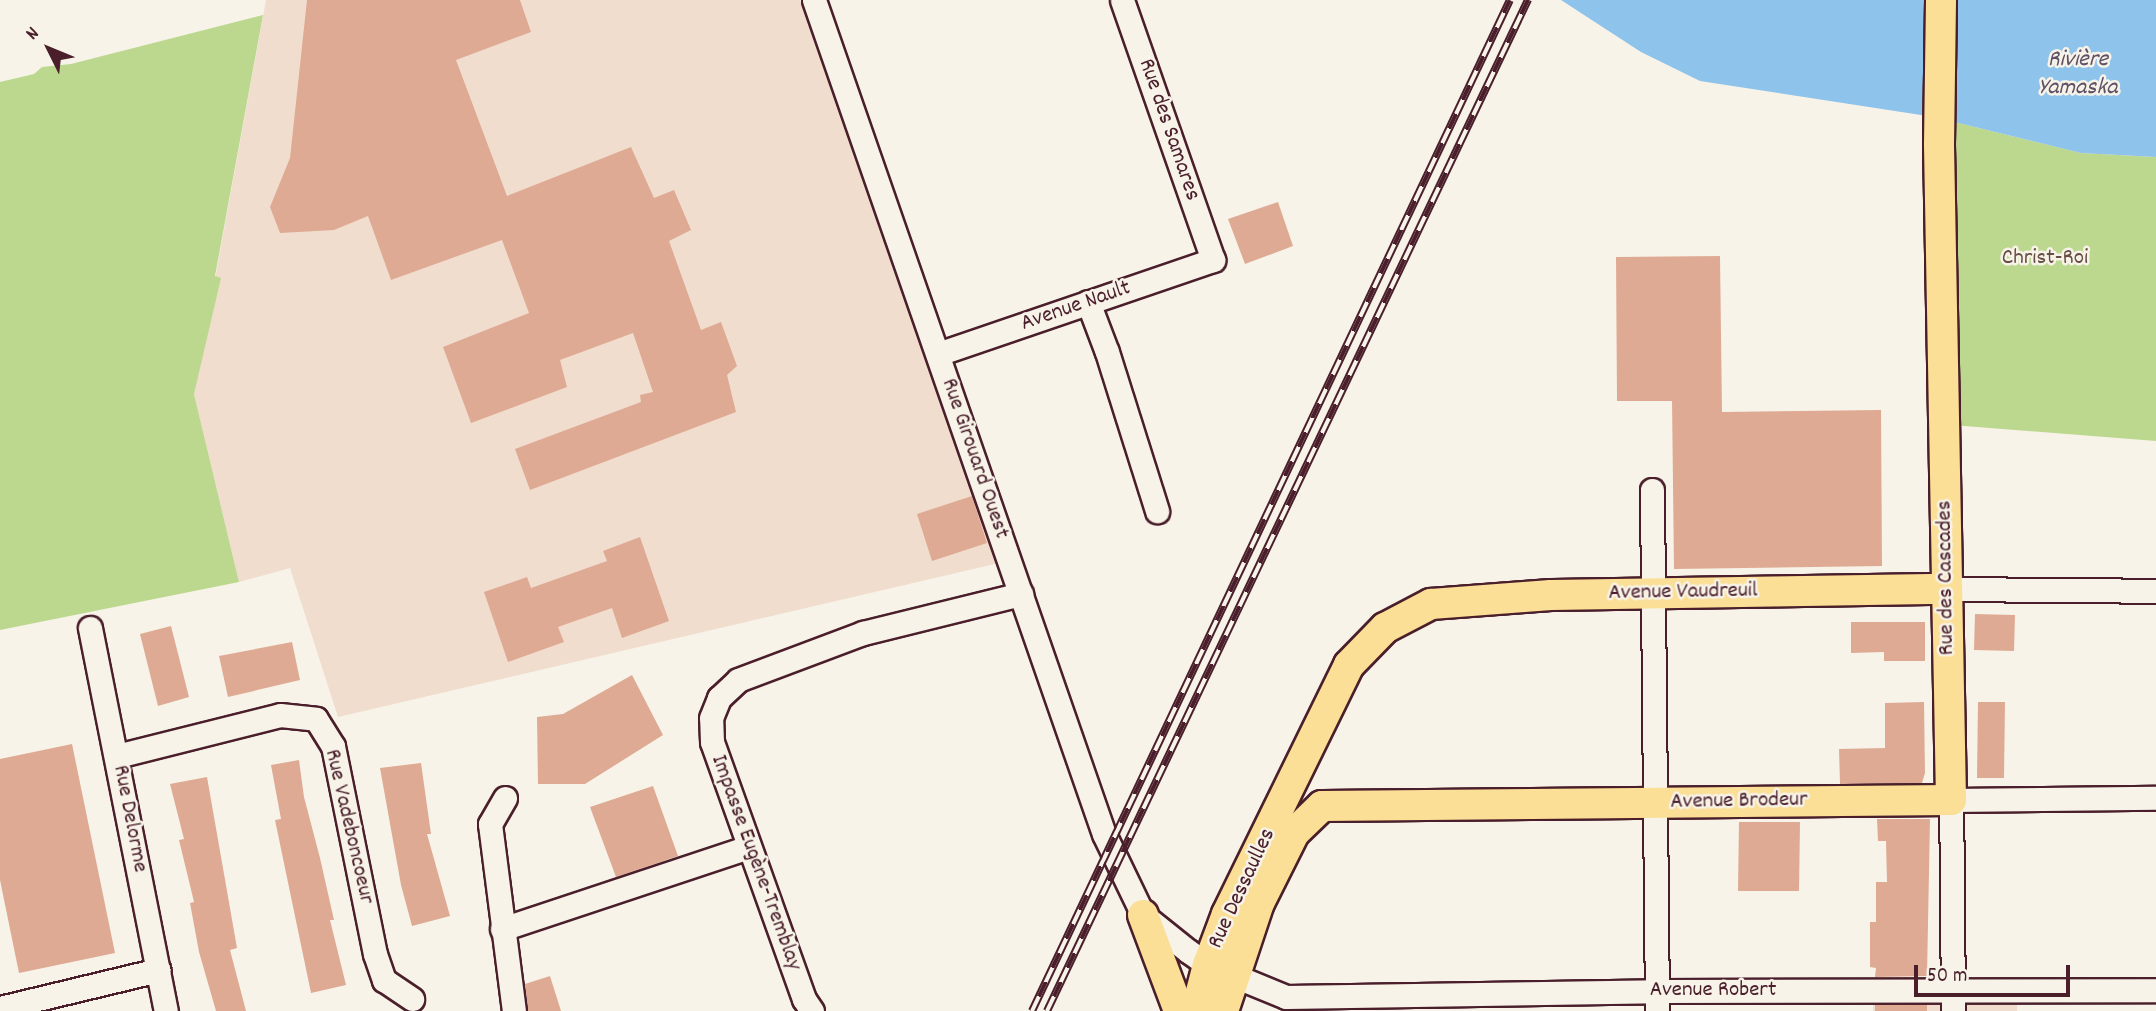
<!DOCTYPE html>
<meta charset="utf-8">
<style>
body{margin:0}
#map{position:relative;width:2156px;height:1011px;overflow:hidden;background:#f7f3e8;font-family:Dekko,sans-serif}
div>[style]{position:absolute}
.built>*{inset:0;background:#f0ddce}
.green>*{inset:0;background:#bcd88f}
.water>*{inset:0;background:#8ec3eb}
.building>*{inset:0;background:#dfaa93}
.roads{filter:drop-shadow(2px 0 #4a1f2b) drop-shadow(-2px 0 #4a1f2b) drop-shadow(0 2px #4a1f2b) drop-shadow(0 -2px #4a1f2b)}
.minor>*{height:23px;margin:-11.5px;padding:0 11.5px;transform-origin:11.5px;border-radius:11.5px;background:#f7f3e8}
.major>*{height:30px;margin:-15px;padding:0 15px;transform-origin:15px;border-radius:15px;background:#fbdf96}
.rail>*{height:8px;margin-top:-4px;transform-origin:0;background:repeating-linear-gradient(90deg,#f7f3e8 0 16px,#4a1f2b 0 32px);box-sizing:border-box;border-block:2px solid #4a1f2b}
span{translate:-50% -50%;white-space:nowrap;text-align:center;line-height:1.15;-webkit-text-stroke:5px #f7f3e8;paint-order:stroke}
.street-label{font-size:23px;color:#4a1f2b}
.park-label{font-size:23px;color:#664d44}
.water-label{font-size:24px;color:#5e5065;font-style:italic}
.north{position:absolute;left:14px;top:14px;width:70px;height:70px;-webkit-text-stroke:5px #f7f3e8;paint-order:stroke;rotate:313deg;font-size:19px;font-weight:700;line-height:28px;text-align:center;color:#4a1f2b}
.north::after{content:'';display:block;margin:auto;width:24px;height:32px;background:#4a1f2b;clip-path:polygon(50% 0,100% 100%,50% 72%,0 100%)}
.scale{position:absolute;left:1914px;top:965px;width:156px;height:32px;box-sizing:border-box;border:4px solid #4a1f2b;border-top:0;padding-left:9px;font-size:21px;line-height:24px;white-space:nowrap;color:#4a1f2b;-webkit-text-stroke:5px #f7f3e8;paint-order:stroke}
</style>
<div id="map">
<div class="built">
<div style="clip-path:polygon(266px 0,800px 0,999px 563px,338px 717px,290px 568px,239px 582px,194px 394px)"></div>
<div style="clip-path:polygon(1873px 990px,2018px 996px,2017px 1011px,1873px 1011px)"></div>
</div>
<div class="green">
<div style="clip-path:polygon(263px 15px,215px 276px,221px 278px,194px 394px,239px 582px,0 630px,0 82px,34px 74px,42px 67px,71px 64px)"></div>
<div style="clip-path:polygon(1934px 117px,2081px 153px,2156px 157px,2156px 441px,1939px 424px)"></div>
</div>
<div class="water">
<div style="clip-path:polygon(1561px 0,2156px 0,2156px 157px,2081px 153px,1934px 117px,1700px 81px,1641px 52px)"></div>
</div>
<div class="building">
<div style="clip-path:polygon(307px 0,520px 0,531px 32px,456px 60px,507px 196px,631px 147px,654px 198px,674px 190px,691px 230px,669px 241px,701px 330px,721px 322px,737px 366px,727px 375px,736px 412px,530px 490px,515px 449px,641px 402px,640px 395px,653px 392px,633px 333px,560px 360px,567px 387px,471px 423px,443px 347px,529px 313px,502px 240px,391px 280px,368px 216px,334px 230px,280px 233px,270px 207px,290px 158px)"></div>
<div style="clip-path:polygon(1278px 202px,1293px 246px,1245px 264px,1228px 219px)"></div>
<div style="clip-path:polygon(1720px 256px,1722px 412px,1881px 410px,1882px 566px,1674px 569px,1672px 401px,1617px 401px,1616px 257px)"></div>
<div style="clip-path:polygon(972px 496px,987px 543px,932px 561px,917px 514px)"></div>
<div style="clip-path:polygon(640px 537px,669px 621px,622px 638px,612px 608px,558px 627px,564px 642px,508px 662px,484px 592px,527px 577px,531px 588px,607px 561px,603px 551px)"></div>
<div style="clip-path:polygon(1975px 614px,2015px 615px,2014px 651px,1974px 650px)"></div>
<div style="clip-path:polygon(1851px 622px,1925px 622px,1925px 661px,1884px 661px,1884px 652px,1851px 653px)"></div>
<div style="clip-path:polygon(171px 626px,189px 697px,158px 706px,140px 634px)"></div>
<div style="clip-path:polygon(292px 642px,300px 680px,228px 697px,219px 656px)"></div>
<div style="clip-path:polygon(632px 675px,663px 735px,585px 784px,538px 784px,537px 717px,563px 714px)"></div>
<div style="clip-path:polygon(1924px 702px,1925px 773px,1922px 783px,1840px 784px,1839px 749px,1885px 748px,1885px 703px)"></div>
<div style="clip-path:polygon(1978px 702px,2005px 702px,2004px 778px,1977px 778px)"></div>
<div style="clip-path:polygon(72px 744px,115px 953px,19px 973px,0 880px,0 759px)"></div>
<div style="clip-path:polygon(299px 760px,304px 797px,320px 858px,334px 920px,330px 920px,346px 985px,311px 993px,275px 820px,281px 819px,271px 765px)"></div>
<div style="clip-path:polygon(421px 763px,431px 834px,427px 834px,450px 916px,412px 926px,401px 885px,380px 768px)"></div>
<div style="clip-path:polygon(207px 777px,237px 948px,230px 950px,246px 1011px,216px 1011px,199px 952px,190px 903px,194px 902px,179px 840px,184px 839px,170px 784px)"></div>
<div style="clip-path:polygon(653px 786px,678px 856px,616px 877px,590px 807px)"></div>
<div style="clip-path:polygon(1877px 819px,1930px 819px,1927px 976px,1875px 977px,1876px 968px,1870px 967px,1870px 922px,1876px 922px,1876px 882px,1887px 882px,1886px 841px,1878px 841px)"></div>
<div style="clip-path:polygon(1739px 822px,1800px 822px,1799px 891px,1738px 891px)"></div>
<div style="clip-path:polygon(550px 976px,561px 1011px,528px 1011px,525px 984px)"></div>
<div style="clip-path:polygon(1927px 1004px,1927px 1011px,1875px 1011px,1875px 1005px)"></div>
</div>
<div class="roads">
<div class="minor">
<div style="left:814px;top:0;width:883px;rotate:70.83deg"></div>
<div style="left:1104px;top:834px;width:90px;rotate:64.3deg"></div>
<div style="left:1143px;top:915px;width:58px;rotate:38.7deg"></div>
<div style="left:1188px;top:951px;width:24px;rotate:35deg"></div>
<div style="left:1208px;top:965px;width:84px;rotate:22.3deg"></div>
<div style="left:1286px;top:997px;width:371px;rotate:-0.9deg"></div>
<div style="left:1657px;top:991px;width:499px;rotate:-0.1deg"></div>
<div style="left:1088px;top:302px;width:53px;rotate:69.2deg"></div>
<div style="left:1107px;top:352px;width:167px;rotate:72.5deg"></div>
<div style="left:938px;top:354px;width:291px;rotate:-18.9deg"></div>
<div style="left:1213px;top:260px;width:275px;rotate:-109.3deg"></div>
<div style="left:1652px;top:490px;width:521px;rotate:89.45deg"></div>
<div style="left:1947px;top:589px;width:209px;rotate:0.5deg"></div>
<div style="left:90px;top:628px;width:390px;rotate:78.8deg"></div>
<div style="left:117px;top:756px;width:168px;rotate:-14.1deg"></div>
<div style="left:280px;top:715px;width:36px;rotate:6deg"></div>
<div style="left:316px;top:719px;width:32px;rotate:58deg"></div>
<div style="left:333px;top:746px;width:212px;rotate:78.6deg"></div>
<div style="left:375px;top:954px;width:28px;rotate:71deg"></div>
<div style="left:384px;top:980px;width:34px;rotate:34deg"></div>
<div style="left:505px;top:798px;width:30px;rotate:120deg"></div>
<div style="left:490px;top:824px;width:189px;rotate:82.7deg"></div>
<div style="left:502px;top:929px;width:260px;rotate:-18.4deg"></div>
<div style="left:0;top:1008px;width:163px;rotate:-13.5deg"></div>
<div style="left:812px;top:1011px;width:14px;rotate:-124deg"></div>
<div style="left:804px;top:999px;width:273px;rotate:-109.7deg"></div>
<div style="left:712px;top:742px;width:24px;rotate:-92deg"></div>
<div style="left:711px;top:718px;width:22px;rotate:-68deg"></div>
<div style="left:719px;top:698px;width:26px;rotate:-43deg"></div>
<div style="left:738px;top:680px;width:134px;rotate:-20.6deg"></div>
<div style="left:863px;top:633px;width:163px;rotate:-13.9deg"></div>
<div style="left:1953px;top:1011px;width:211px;rotate:-90.5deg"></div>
<div style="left:1951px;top:800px;width:205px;rotate:-0.6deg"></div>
</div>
<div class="major">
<div style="left:1322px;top:806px;width:629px;rotate:-0.55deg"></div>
<div style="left:1951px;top:800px;width:656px;rotate:-91.05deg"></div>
<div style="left:1939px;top:144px;width:144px;rotate:-89.2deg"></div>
<div style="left:1143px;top:915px;width:103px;rotate:69.4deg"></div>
<div style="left:1196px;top:1011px;width:48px;rotate:-75.4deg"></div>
<div style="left:1208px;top:965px;width:54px;rotate:-69.6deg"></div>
<div style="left:1227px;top:914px;width:277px;rotate:-63.9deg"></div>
<div style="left:1349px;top:665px;width:52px;rotate:-45.8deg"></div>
<div style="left:1385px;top:628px;width:52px;rotate:-27.6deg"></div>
<div style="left:1431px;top:604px;width:120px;rotate:-4.3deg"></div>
<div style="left:1551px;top:595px;width:396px;rotate:-0.9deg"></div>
<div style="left:1223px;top:1011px;width:114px;rotate:-71.6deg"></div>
<div style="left:1259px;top:903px;width:78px;rotate:-63.4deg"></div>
<div style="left:1294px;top:833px;width:39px;rotate:-44deg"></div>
</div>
</div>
<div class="rail">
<div style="left:1032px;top:1011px;width:1118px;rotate:-64.7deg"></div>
<div style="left:1047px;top:1011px;width:1120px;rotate:-64.56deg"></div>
</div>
<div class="street-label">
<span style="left:1168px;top:130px;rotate:71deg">Rue des Samares</span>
<span style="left:1076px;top:307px;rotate:-19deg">Avenue Nault</span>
<span style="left:974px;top:459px;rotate:71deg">Rue Girouard Ouest</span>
<span style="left:1947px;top:578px;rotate:-91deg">Rue des Cascades</span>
<span style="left:1683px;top:593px;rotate:-1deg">Avenue Vaudreuil</span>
<span style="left:1739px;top:802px;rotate:-1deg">Avenue Brodeur</span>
<span style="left:129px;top:819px;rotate:79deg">Rue Delorme</span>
<span style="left:348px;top:827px;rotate:77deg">Rue Vadeboncoeur</span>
<span style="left:755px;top:863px;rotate:70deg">Impasse Eugène-Tremblay</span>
<span style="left:1243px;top:889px;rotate:-65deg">Rue Dessaulles</span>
<span style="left:1713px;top:991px">Avenue Robert</span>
</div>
<div class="park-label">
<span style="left:2045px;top:259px">Christ-Roi</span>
</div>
<div class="water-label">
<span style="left:2078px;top:75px">Rivière<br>Yamaska</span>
</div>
<div class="north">N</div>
<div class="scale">50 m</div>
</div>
